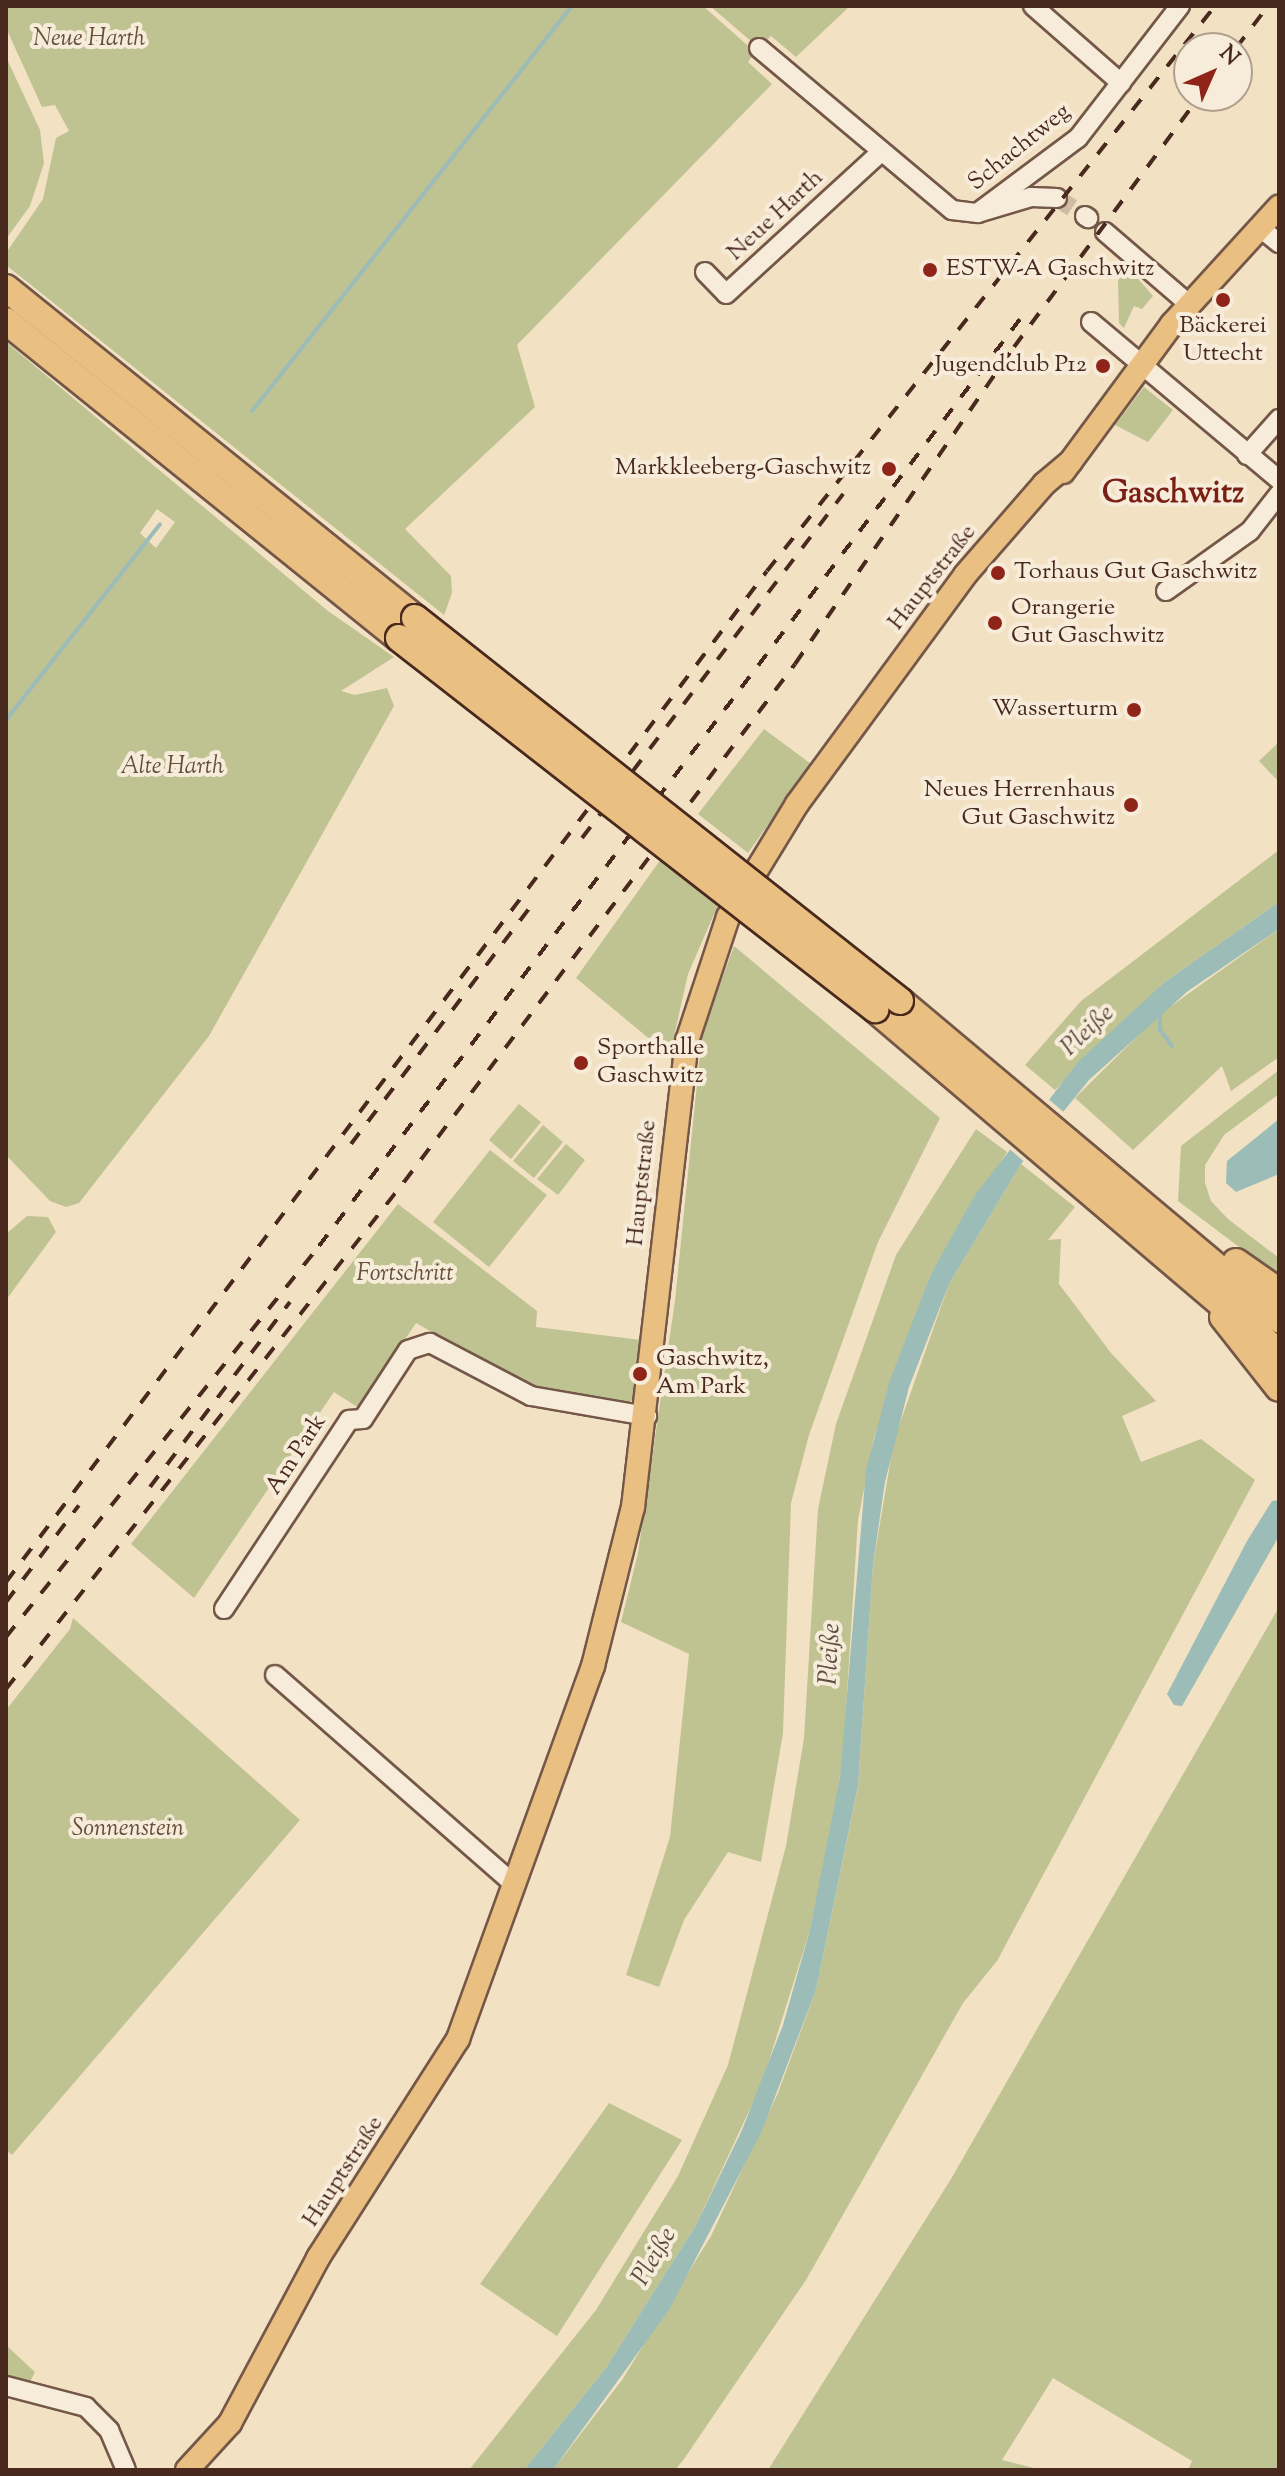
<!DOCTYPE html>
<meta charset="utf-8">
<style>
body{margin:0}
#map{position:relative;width:1285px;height:2476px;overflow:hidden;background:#f3e1c4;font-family:"Sorts Mill Goudy",serif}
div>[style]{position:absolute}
.green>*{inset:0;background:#bfc291}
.water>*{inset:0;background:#9cbcb8}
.pier>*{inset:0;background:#f3e1c4}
.stream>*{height:4px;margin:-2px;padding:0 2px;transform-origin:2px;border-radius:2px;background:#9cbcb8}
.minor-tunnel>*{height:18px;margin-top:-9px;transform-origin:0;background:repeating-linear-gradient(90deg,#d1bca3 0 18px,transparent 0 27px)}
.roads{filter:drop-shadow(2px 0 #745748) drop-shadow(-2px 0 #745748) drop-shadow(0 2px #745748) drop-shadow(0 -2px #745748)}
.minor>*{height:18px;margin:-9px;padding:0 9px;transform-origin:9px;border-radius:9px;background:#f7ecd9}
.major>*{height:22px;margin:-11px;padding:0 11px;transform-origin:11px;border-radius:11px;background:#eac082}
.highway>*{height:26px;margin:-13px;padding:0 13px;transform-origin:13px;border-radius:13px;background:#eac082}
.rail>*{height:4px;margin-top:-2px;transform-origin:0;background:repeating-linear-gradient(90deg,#49291e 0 14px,transparent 0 28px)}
.bridges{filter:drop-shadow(2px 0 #49291e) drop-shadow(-2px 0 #49291e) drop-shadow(0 2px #49291e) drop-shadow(0 -2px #49291e)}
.highway-bridge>*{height:26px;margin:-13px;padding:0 13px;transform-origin:13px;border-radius:13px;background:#eac082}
.dots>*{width:22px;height:22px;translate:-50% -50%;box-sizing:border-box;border:4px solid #f7ecd9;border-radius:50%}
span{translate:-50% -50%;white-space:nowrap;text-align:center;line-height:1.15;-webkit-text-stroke:8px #f7ecd9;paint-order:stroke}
.park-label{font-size:24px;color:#664f3b;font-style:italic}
.street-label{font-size:24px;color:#49291e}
.poi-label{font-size:24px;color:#49291e}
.left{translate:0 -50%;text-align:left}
.right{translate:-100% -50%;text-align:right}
.water-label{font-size:26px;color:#5e4e44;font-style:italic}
.district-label{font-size:32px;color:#7a1f14;font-weight:700}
.frame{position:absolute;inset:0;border:8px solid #49291e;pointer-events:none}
.north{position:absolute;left:1173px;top:32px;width:80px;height:80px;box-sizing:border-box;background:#f7ecd9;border:2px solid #b19e8e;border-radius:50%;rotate:45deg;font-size:22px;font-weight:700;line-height:32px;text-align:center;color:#49291e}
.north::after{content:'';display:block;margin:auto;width:28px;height:36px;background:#8f2418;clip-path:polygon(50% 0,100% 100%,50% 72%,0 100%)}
</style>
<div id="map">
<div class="green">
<div style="clip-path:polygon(6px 6px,703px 6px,755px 52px,748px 62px,772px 84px,517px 345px,535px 407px,405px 529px,451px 576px,452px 593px,444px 615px,6px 265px,6px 253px,43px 199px,56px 138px,69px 131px,55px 105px,42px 107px,6px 28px)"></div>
<div style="clip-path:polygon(710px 6px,850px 6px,796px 57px,771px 36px,759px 48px)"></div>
<div style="clip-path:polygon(6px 57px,40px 130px,44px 163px,30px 206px,6px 239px)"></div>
<div style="clip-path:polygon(1126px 265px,1153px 296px,1142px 309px,1134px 306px,1124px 328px,1119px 323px,1118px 281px)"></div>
<div style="clip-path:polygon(evenodd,6px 342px,328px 611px,394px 657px,341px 691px,355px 695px,387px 688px,394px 706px,209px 1036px,79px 1203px,66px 1207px,50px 1201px,6px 1155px,6px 342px,157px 509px,175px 522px,156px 548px,140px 533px,157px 509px)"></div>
<div style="clip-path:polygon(1144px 387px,1173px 410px,1148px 442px,1115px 425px)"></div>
<div style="clip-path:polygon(764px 729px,811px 764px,748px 853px,698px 814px)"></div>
<div style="clip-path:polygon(1279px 742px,1279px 782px,1259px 761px)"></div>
<div style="clip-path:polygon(1279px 850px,1279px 902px,1166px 981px,1055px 1090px,1025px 1065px,1081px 1001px)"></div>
<div style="clip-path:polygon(661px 859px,718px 905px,688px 974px,672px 1045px,664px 1051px,576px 978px)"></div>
<div style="clip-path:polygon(1279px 929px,1279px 1057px,1231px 1091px,1222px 1066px,1133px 1150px,1075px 1098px,1160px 1014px)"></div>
<div style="clip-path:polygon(734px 946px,940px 1118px,878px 1242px,809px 1435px,791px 1503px,783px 1733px,761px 1862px,728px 1852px,684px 1920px,659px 1987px,626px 1975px,670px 1837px,689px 1654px,621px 1622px,638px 1553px,675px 1301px,702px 1034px)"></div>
<div style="clip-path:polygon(1279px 1070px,1279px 1094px,1224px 1135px,1205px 1165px,1205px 1183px,1211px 1201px,1228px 1219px,1279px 1258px,1279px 1277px,1178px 1201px,1181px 1146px)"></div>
<div style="clip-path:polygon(519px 1104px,541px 1122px,511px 1159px,489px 1140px)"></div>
<div style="clip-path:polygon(543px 1125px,563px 1142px,534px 1178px,513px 1161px)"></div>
<div style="clip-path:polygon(976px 1129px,1007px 1152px,931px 1274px,874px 1438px,858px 1520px,843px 1756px,832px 1829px,810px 1930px,762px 2083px,696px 2225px,606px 2368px,524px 2470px,469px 2470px,596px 2310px,678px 2176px,728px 2065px,786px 1846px,804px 1738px,818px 1509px,836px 1424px,896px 1255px)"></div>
<div style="clip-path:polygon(566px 1144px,585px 1160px,558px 1195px,537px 1179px)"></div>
<div style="clip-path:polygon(490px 1150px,547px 1195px,489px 1267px,433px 1222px)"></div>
<div style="clip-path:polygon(1021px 1164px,1075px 1207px,1048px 1240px,1061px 1239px,1059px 1284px,1111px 1353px,1156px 1401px,1122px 1416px,1141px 1462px,1201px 1439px,1255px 1480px,997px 1961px,963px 2003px,806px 2280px,684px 2459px,675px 2470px,553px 2470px,622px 2380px,711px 2236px,778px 2093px,816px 1990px,858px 1787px,873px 1565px,894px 1440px,949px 1284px)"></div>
<div style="clip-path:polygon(398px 1204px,537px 1311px,536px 1327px,641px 1340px,633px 1400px,624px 1404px,519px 1382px,416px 1323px,359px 1408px,334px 1392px,194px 1598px,131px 1544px)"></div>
<div style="clip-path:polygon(27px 1216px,48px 1217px,56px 1232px,6px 1300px,6px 1234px)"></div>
<div style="clip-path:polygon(1279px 1607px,1279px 2470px,1188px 2470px,1192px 2461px,1053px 2378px,1002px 2460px,1042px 2470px,768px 2470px,951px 2179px)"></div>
<div style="clip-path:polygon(73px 1618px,300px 1820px,12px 2155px,6px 2150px,6px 1710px,70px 1629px)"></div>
<div style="clip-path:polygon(609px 2103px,682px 2140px,557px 2336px,480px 2284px)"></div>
<div style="clip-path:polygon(8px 2347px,35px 2372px,29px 2384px,6px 2378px)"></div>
</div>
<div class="water">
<div style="clip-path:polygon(1279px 902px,1279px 929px,1188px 991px,1089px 1080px,1021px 1164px,949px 1284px,909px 1387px,885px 1482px,873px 1565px,858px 1786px,816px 1990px,761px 2133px,669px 2310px,553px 2470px,524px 2470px,606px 2368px,696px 2225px,742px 2130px,783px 2025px,810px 1930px,840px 1777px,866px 1470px,890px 1380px,931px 1274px,975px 1195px,1079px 1061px,1166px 981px)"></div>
<div style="clip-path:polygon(1279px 1119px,1279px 1174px,1236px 1192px,1226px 1183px,1227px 1161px)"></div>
<div style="clip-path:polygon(1279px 1500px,1279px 1536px,1182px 1706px,1174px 1705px,1167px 1694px,1247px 1541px,1272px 1501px)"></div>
</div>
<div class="pier">
<div style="clip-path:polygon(1045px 1096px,1067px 1115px,1027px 1164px,1006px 1146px)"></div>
</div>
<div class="stream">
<div style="left:252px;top:411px;width:516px;rotate:-51.69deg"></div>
<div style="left:6px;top:720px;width:249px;rotate:-51.8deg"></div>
<div style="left:1160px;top:1012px;width:18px;rotate:90deg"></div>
<div style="left:1160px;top:1030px;width:20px;rotate:53deg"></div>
</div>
<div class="minor-tunnel">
<div style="left:1057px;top:198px;width:33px;rotate:33deg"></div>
</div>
<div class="roads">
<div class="minor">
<div style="left:1033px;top:6px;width:117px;rotate:41.2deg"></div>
<div style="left:759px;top:48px;width:252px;rotate:40deg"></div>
<div style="left:952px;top:210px;width:26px;rotate:7deg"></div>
<div style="left:978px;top:213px;width:55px;rotate:-16.8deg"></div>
<div style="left:1031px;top:197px;width:26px;rotate:2deg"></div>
<div style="left:980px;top:211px;width:122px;rotate:-36.7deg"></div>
<div style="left:1078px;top:138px;width:167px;rotate:-52.3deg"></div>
<div style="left:1085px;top:216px;width:4px;rotate:34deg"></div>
<div style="left:1259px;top:227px;width:26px;rotate:39deg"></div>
<div style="left:1105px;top:232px;width:112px;rotate:40.7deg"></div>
<div style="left:705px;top:272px;width:30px;rotate:46deg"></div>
<div style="left:726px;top:294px;width:210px;rotate:-42.5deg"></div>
<div style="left:1091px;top:322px;width:246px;rotate:40deg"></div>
<div style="left:1247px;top:455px;width:48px;rotate:-48.4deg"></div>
<div style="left:1166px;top:591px;width:103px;rotate:-35.5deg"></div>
<div style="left:1250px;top:531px;width:47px;rotate:-51.9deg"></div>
<div style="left:224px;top:1609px;width:227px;rotate:-56.5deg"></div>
<div style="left:349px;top:1420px;width:14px;rotate:-4deg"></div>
<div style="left:363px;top:1419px;width:82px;rotate:-56.9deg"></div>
<div style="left:408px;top:1350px;width:23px;rotate:-18deg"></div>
<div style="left:430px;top:1343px;width:114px;rotate:27.7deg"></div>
<div style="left:531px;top:1396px;width:118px;rotate:9.8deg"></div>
<div style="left:275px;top:1675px;width:319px;rotate:41.2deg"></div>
<div style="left:6px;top:2386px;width:83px;rotate:14.7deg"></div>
<div style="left:86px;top:2407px;width:33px;rotate:45deg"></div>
<div style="left:109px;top:2430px;width:43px;rotate:67deg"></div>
</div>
<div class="major">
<div style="left:1063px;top:472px;width:184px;rotate:-53.6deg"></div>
<div style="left:1172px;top:324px;width:159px;rotate:-47.6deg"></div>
<div style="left:187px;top:2470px;width:64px;rotate:-47.5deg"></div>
<div style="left:230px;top:2423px;width:187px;rotate:-61.9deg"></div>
<div style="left:318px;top:2258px;width:260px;rotate:-57.4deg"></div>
<div style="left:458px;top:2039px;width:397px;rotate:-70.1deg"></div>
<div style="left:593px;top:1666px;width:164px;rotate:-75.9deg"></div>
<div style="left:633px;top:1507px;width:469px;rotate:-83.4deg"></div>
<div style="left:687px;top:1041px;width:131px;rotate:-71.7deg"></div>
<div style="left:728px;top:917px;width:132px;rotate:-58.6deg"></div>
<div style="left:797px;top:804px;width:284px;rotate:-53.7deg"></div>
<div style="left:965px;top:575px;width:121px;rotate:-49deg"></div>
<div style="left:1044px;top:484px;width:35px;rotate:-40deg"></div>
</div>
<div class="highway">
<div style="left:6px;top:288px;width:526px;rotate:38.9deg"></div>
<div style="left:6px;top:321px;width:505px;rotate:38.89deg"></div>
<div style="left:900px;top:1001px;width:495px;rotate:40deg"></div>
<div style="left:875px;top:1009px;width:531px;rotate:40.41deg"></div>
<div style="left:1236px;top:1262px;width:52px;rotate:34.9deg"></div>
<div style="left:1223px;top:1317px;width:90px;rotate:51.7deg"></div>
</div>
</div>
<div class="rail">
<div style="left:1236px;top:48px;width:53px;rotate:-52.7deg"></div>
<div style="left:582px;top:838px;width:432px;rotate:-52.8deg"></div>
<div style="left:351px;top:1144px;width:303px;rotate:-52.9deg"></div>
<div style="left:150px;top:1487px;width:232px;rotate:-52.9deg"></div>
<div style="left:6px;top:1582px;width:1265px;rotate:-53.03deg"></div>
<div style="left:767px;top:571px;width:721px;rotate:-51.59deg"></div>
<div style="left:6px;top:1602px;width:121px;rotate:-53deg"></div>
<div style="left:6px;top:1637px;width:501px;rotate:-51.32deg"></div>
<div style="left:319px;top:1246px;width:1167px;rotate:-52.9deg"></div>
<div style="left:6px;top:1689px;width:645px;rotate:-51.87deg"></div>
<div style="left:404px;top:1182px;width:649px;rotate:-52.95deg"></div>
<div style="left:795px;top:664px;width:385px;rotate:-55.4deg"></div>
<div style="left:1014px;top:347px;width:312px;rotate:-53.5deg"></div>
</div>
<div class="bridges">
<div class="highway-bridge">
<div style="left:415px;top:618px;width:618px;rotate:38.3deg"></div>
<div style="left:399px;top:638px;width:604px;rotate:37.93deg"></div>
</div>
</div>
<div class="dots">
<div style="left:930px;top:270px;background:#8f2418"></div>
<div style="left:1223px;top:300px;background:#8f2418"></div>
<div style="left:1103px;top:366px;background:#8f2418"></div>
<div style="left:889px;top:469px;background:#8f2418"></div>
<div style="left:998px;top:573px;background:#8f2418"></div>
<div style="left:995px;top:623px;background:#8f2418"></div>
<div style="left:1134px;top:710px;background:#8f2418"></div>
<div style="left:1131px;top:805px;background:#8f2418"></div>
<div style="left:581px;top:1063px;background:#8f2418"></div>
<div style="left:640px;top:1374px;background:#8f2418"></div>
</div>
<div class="park-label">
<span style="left:89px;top:40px">Neue Harth</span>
<span style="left:172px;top:768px">Alte Harth</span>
<span style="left:405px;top:1275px">Fortschritt</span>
<span style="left:128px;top:1830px">Sonnenstein</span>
</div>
<div class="street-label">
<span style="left:1020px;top:148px;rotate:-39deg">Schachtweg</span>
<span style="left:776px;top:216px;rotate:-43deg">Neue Harth</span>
<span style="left:933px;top:578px;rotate:-52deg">Hauptstraße</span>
<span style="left:643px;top:1183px;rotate:-84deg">Hauptstraße</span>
<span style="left:297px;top:1455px;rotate:-57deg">Am Park</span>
<span style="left:344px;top:2172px;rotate:-57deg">Hauptstraße</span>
</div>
<div class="poi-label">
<span class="left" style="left:946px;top:270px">ESTW-A Gaschwitz</span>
<span style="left:1223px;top:341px">Bäckerei<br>Uttecht</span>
<span class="right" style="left:1087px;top:366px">Jugendclub P12</span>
<span class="right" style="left:871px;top:469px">Markkleeberg-Gaschwitz</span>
<span class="left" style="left:1014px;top:573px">Torhaus Gut Gaschwitz</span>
<span class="left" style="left:1011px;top:623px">Orangerie<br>Gut Gaschwitz</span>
<span class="right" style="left:1118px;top:710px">Wasserturm</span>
<span class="right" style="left:1115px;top:805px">Neues Herrenhaus<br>Gut Gaschwitz</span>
<span class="left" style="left:597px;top:1063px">Sporthalle<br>Gaschwitz</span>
<span class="left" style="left:656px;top:1374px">Gaschwitz,<br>Am Park</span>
</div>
<div class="water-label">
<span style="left:1088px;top:1031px;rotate:-43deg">Pleiße</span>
<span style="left:831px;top:1654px;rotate:-87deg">Pleiße</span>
<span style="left:655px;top:2257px;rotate:-60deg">Pleiße</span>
</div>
<div class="district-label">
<span style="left:1173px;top:494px">Gaschwitz</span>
</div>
<div class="frame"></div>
<div class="north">N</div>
</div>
